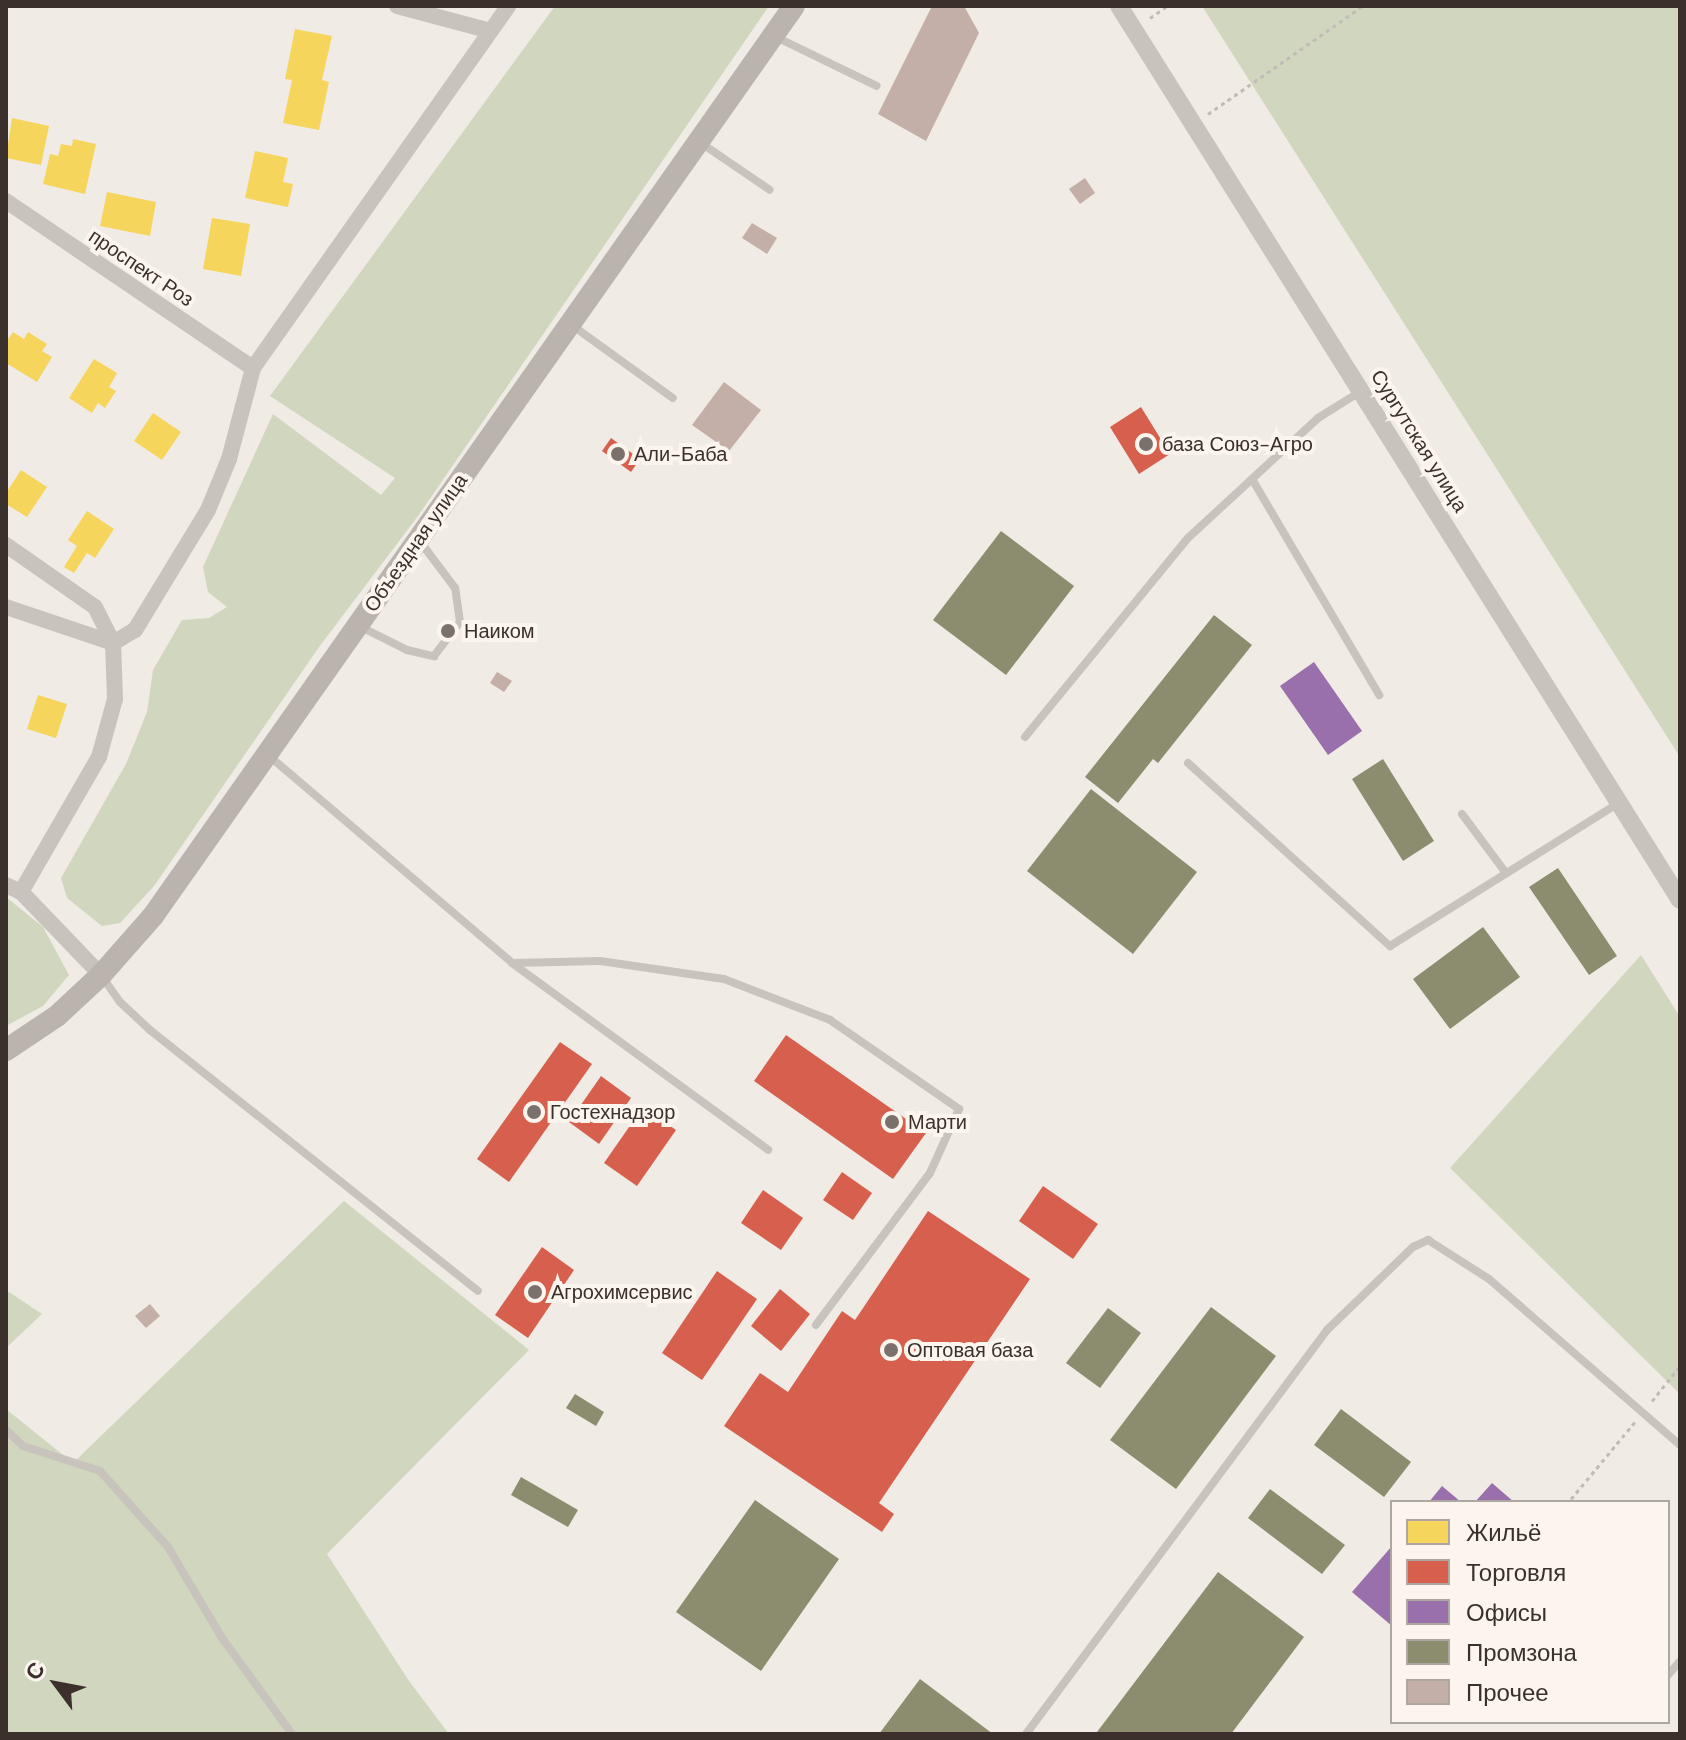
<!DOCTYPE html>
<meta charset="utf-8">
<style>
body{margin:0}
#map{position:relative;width:1686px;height:1740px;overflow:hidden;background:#f0ebe5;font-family:"DM Sans",sans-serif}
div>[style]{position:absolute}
.green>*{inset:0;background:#d1d6bf}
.homes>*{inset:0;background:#f6d55c}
.shops>*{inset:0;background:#d6604d}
.offices>*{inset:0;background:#9970ab}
.industry>*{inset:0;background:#8c8c6e}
.building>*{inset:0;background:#c3afa7}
.path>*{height:3px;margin-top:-1.5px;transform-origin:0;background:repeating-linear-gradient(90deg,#c2bbb6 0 4px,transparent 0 8px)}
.service>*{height:8px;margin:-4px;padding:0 4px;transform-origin:4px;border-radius:4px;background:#c9c3be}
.minor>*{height:16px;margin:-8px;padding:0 8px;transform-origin:8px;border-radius:8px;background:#c9c3be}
.tertiary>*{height:18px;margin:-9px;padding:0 9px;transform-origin:9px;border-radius:9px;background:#c9c3be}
.secondary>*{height:22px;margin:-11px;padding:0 11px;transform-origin:11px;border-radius:11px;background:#bab3ae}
.dots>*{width:22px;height:22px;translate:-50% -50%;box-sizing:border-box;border:4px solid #fbf5ee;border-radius:50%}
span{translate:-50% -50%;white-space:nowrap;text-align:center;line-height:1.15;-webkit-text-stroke:8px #fbf5ee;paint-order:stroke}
.street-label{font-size:20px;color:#3b302b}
.poi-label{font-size:20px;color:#3b302b}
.left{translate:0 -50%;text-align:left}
.frame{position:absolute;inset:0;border:8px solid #3b302b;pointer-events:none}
.legend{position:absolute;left:1390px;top:1500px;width:280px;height:224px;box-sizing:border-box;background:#fbf5ee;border:2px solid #aea6a0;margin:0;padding:10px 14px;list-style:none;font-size:24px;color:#3b302b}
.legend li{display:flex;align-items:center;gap:16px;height:40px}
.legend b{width:40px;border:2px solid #aea6a0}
.north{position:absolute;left:16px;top:1644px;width:80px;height:80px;-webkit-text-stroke:6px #fbf5ee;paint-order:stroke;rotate:302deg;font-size:22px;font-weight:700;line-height:32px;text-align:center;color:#3b302b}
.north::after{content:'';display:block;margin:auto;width:28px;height:36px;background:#3b302b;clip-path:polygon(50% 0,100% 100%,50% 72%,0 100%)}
</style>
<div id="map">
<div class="green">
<div style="clip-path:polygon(555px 6px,769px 6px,418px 516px,319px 647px,154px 886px,120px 923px,102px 926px,67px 898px,61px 878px,126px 764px,147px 712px,153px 670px,182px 620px,209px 618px,227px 607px,208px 592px,203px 567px,273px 414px,381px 495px,395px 478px,270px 396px)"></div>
<div style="clip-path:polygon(1202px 6px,1680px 6px,1680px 757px)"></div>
<div style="clip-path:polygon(6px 897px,43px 927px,69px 975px,43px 1006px,6px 1026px)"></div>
<div style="clip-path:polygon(1641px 955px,1680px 1017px,1680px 1394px,1450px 1168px)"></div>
<div style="clip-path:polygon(344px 1201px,529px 1350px,327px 1554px,409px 1681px,449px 1734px,6px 1734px,6px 1409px,73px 1463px)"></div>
<div style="clip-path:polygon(6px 1290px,42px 1314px,6px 1348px)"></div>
</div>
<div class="homes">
<div style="clip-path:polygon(295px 29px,332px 36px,322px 80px,329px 82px,319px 130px,283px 123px,292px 80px,285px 79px)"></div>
<div style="clip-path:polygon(12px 118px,49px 126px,41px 165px,6px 158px)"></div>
<div style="clip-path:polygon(73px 139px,96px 144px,85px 194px,43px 184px,50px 154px,58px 156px,61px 144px,72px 146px)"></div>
<div style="clip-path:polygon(255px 151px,288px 158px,283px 182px,293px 184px,288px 207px,245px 198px)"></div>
<div style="clip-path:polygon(107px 192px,156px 202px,150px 236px,100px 226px)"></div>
<div style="clip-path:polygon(212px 218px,250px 224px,241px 276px,203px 269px)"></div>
<div style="clip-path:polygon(13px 332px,24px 339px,28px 332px,47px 344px,42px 351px,52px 357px,37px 382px,6px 363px,6px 342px)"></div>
<div style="clip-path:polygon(94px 359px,117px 373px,109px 387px,116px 391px,105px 408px,98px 403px,92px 413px,69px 398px)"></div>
<div style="clip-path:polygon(153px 413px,181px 432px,162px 460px,134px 441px)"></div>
<div style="clip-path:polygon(21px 470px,47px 487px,27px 517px,6px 504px,6px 493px)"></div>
<div style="clip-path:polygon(87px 511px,114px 529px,95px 558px,87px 553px,74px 573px,64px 567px,77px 546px,68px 540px)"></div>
<div style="clip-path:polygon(38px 695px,67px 704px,56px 738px,27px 729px)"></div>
</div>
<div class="shops">
<div style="clip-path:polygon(1141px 407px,1170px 454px,1139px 474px,1110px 427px)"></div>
<div style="clip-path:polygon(611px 438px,640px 459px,631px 472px,602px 451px)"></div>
<div style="clip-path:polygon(786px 1035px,926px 1133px,893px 1179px,754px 1081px)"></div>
<div style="clip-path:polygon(560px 1042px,592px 1064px,509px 1182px,477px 1159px)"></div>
<div style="clip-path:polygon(601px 1076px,631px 1098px,599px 1144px,569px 1122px)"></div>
<div style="clip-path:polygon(643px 1107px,676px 1130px,637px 1186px,604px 1163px)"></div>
<div style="clip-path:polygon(842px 1172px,872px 1193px,853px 1220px,823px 1200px)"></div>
<div style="clip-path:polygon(1043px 1186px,1098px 1224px,1073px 1259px,1019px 1221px)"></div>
<div style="clip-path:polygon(763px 1190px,803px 1218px,781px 1250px,741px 1223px)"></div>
<div style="clip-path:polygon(928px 1211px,1030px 1279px,879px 1503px,894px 1514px,882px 1532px,724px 1426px,760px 1373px,788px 1392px,842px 1311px,855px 1320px)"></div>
<div style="clip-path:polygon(542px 1247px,574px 1270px,528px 1338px,495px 1315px)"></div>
<div style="clip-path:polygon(717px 1271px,757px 1299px,702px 1380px,662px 1353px)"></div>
<div style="clip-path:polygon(780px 1289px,810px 1314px,781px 1351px,751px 1326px)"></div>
</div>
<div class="offices">
<div style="clip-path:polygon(1314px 662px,1362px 731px,1328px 755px,1280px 686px)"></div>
<div style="clip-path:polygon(1492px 1483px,1514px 1502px,1475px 1502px)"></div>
<div style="clip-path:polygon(1442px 1486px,1461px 1502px,1429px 1502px)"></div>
<div style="clip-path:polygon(1392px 1546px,1392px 1626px,1352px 1592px)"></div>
</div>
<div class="industry">
<div style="clip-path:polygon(1001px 531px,1074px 586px,1006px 675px,933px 620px)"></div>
<div style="clip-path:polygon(1214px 615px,1252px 645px,1158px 763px,1153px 759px,1118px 803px,1085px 777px)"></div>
<div style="clip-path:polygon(1383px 759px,1434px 841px,1403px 861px,1352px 779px)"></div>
<div style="clip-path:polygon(1091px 789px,1197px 872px,1133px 954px,1027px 871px)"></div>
<div style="clip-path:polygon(1558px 868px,1617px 956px,1589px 975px,1529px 887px)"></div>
<div style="clip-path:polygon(1483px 927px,1520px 977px,1450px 1029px,1413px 979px)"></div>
<div style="clip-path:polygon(1211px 1307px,1276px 1356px,1176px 1489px,1110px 1440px)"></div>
<div style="clip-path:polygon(1108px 1308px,1141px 1333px,1100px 1388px,1066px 1363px)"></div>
<div style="clip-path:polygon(575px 1394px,604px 1412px,596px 1426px,566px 1408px)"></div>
<div style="clip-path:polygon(1341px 1409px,1411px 1462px,1384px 1497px,1314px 1445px)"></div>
<div style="clip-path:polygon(521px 1477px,578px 1510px,568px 1527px,511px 1495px)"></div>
<div style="clip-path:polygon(1270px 1489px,1345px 1545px,1322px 1574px,1248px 1518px)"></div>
<div style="clip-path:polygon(755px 1500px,839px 1559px,761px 1671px,676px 1612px)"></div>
<div style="clip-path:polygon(1218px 1572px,1304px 1637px,1231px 1734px,1100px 1734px,1097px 1732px)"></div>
<div style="clip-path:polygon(920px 1679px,993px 1734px,879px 1734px)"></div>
</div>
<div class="building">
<div style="clip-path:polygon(932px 6px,964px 6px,979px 33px,926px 141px,878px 114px)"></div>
<div style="clip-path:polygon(1085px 178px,1095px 193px,1080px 204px,1069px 189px)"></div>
<div style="clip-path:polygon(752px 223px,777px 238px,767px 254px,742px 238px)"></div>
<div style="clip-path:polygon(724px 382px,761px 410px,729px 451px,692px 425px)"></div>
<div style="clip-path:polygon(497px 672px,512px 681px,504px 692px,490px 683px)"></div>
<div style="clip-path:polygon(150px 1304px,160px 1316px,146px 1328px,135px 1316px)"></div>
</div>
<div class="path">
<div style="left:1150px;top:18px;width:21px;rotate:-35deg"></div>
<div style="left:1208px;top:114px;width:189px;rotate:-34.9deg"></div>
<div style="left:1652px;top:1401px;width:45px;rotate:-51.3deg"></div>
<div style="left:1571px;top:1499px;width:100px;rotate:-50.3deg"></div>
</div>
<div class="service">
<div style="left:774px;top:36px;width:114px;rotate:25.9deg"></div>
<div style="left:701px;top:143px;width:83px;rotate:34.3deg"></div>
<div style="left:573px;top:326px;width:123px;rotate:35.8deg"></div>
<div style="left:1252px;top:479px;width:251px;rotate:59.5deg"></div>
<div style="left:359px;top:626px;width:54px;rotate:26.6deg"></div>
<div style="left:407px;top:650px;width:28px;rotate:13deg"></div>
<div style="left:434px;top:656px;width:43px;rotate:-52.6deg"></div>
<div style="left:460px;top:622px;width:34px;rotate:-98deg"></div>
<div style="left:455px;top:588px;width:60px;rotate:-126.9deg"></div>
<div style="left:1025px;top:737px;width:257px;rotate:-50.7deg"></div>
<div style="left:1188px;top:538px;width:177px;rotate:-42.7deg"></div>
<div style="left:1318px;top:418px;width:49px;rotate:-31.8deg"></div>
<div style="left:268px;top:755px;width:321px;rotate:40.4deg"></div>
<div style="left:512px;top:963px;width:317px;rotate:36.1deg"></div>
<div style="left:1188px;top:763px;width:273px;rotate:42.2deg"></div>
<div style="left:1390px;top:946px;width:270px;rotate:-32deg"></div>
<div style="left:1462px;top:814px;width:74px;rotate:53.3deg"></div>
<div style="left:512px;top:963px;width:88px;rotate:-1.3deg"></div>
<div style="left:600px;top:961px;width:125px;rotate:8.3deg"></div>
<div style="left:724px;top:979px;width:114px;rotate:21.1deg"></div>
<div style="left:830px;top:1020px;width:157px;rotate:34.6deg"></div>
<div style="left:959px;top:1109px;width:70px;rotate:114.4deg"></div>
<div style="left:930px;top:1173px;width:190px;rotate:126.9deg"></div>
<div style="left:101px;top:975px;width:33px;rotate:55deg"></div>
<div style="left:120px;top:1002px;width:41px;rotate:43deg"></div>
<div style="left:150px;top:1030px;width:419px;rotate:38.5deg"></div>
<div style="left:6px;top:1430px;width:23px;rotate:43deg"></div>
<div style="left:23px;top:1446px;width:81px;rotate:18deg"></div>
<div style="left:100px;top:1471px;width:102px;rotate:48.2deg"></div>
<div style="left:168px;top:1547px;width:106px;rotate:59.3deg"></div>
<div style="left:222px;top:1638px;width:119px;rotate:53.9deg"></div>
<div style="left:1668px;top:1675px;width:18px;rotate:-49deg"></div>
<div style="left:1026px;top:1734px;width:504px;rotate:-53.31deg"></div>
<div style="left:1327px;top:1330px;width:120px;rotate:-44deg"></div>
<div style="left:1413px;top:1247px;width:17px;rotate:-25deg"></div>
<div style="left:1428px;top:1240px;width:72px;rotate:32.6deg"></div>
<div style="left:1489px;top:1279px;width:253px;rotate:41deg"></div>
</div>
<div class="minor">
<div style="left:397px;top:6px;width:96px;rotate:15deg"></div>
<div style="left:6px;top:201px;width:298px;rotate:34.1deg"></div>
<div style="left:6px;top:545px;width:108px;rotate:34.9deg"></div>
<div style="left:95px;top:607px;width:40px;rotate:63.4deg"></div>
<div style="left:6px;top:607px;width:113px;rotate:18.6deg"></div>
<div style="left:6px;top:885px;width:17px;rotate:25deg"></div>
<div style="left:101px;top:975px;width:115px;rotate:-133.9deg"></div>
<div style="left:21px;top:892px;width:156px;rotate:-60deg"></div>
<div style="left:99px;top:757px;width:60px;rotate:-74.6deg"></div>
<div style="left:115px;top:699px;width:56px;rotate:-92deg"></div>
<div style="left:113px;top:643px;width:26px;rotate:-31deg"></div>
<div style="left:135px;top:630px;width:140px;rotate:-58.7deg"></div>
<div style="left:208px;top:510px;width:55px;rotate:-67.6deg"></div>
<div style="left:229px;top:459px;width:94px;rotate:-75.2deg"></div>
<div style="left:253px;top:368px;width:443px;rotate:-54.8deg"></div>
</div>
<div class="tertiary">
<div style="left:1119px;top:6px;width:1055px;rotate:57.89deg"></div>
</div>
<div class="secondary">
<div style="left:6px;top:1050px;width:61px;rotate:-33.7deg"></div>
<div style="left:57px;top:1016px;width:60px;rotate:-43deg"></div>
<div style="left:101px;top:975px;width:79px;rotate:-48.6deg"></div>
<div style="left:153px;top:916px;width:1113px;rotate:-54.84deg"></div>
</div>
<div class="dots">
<div style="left:1146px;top:444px;background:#7a716c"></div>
<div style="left:618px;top:454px;background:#7a716c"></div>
<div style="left:448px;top:631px;background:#7a716c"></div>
<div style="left:534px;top:1112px;background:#7a716c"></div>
<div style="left:892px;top:1122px;background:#7a716c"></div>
<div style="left:535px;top:1292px;background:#7a716c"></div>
<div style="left:891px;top:1350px;background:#7a716c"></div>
</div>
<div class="street-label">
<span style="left:141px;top:268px;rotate:34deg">проспект Роз</span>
<span style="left:1419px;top:441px;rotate:58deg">Сургутская улица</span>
<span style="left:416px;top:543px;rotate:-55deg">Объездная улица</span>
</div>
<div class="poi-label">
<span class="left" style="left:1162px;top:444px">база Союз-Агро</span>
<span class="left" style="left:634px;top:454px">Али-Баба</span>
<span class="left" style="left:464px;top:631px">Наиком</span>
<span class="left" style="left:550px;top:1112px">Гостехнадзор</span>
<span class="left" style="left:908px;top:1122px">Марти</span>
<span class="left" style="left:551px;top:1292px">Агрохимсервис</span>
<span class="left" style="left:907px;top:1350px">Оптовая база</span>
</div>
<div class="frame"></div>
<ul class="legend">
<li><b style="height:22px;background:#f6d55c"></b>Жильё</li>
<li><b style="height:22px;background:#d6604d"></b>Торговля</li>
<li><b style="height:22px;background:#9970ab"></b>Офисы</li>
<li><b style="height:22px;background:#8c8c6e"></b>Промзона</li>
<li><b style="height:22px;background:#c3afa7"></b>Прочее</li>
</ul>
<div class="north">С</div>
</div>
